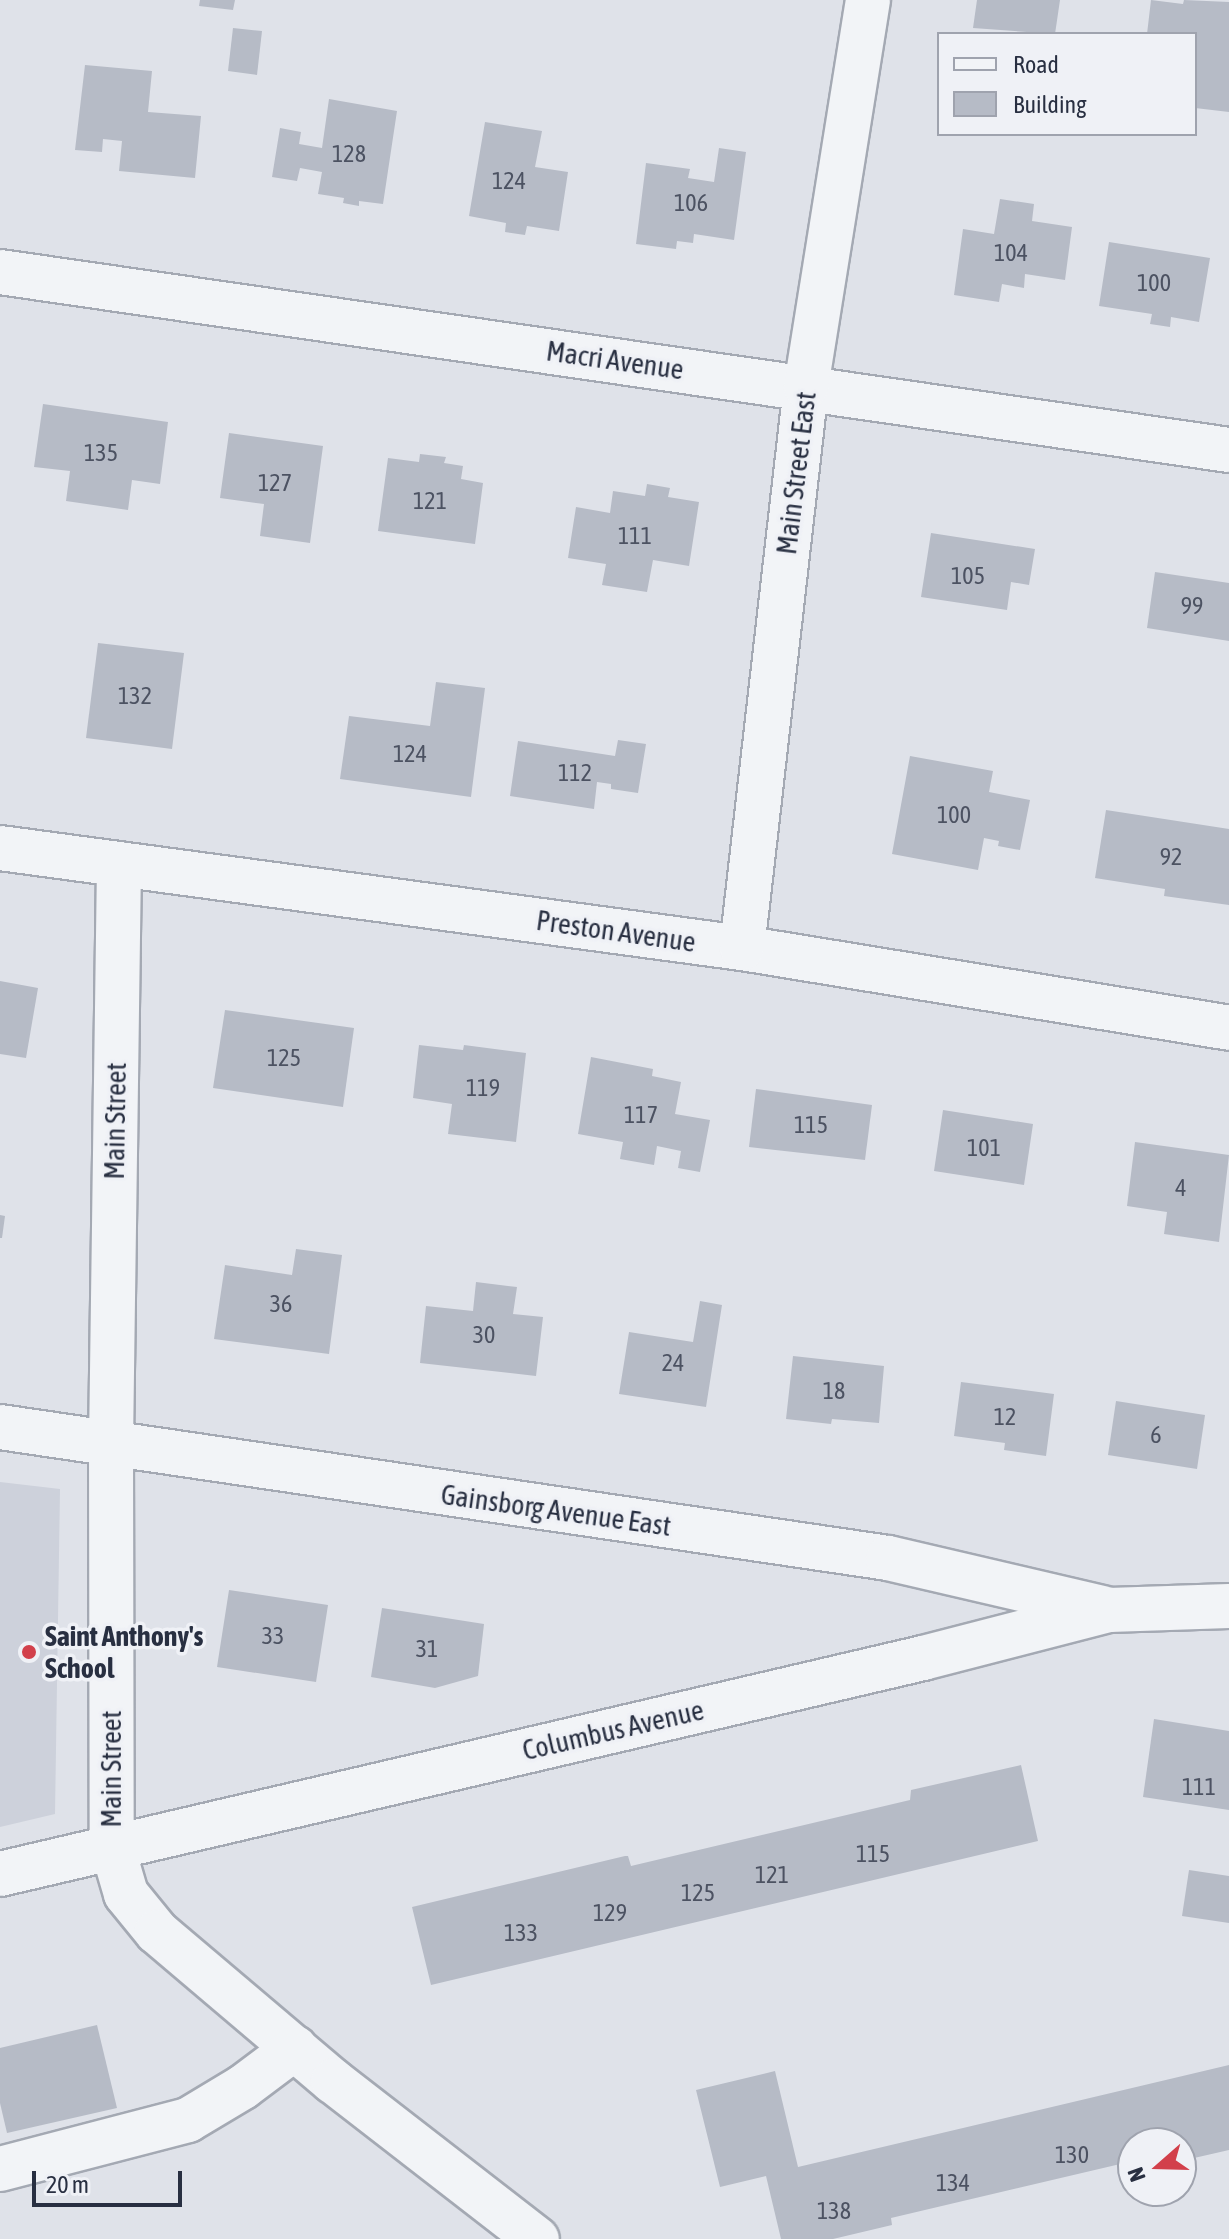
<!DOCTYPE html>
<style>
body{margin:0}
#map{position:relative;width:1229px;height:2239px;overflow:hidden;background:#dfe2e9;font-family:"Asap Condensed",sans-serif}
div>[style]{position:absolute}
.built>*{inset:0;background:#cdd1db}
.building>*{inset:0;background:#b6bbc6}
.roads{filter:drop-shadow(2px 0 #a4a9b3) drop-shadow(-2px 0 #a4a9b3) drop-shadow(0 2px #a4a9b3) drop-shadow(0 -2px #a4a9b3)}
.minor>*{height:44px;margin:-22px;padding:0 22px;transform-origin:22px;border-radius:22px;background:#f2f4f7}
.dots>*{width:22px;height:22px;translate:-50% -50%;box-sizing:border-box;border:4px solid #eff1f6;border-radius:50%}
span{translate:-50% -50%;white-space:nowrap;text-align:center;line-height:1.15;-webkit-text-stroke:7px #eff1f6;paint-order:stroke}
.number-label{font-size:24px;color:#4c5262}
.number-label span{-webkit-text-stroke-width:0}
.street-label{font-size:28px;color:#282f41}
.poi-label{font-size:28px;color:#282f41;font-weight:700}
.left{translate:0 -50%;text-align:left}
.legend{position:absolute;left:937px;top:32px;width:260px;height:104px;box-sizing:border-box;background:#eff1f6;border:2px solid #9fa3ae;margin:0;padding:10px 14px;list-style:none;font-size:24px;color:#282f41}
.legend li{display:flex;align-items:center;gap:16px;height:40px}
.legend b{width:40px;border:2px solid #9fa3ae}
.north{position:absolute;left:1117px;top:2127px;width:80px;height:80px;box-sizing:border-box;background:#eff1f6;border:2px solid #9fa3ae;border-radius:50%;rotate:250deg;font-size:22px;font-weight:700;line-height:32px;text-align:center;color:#282f41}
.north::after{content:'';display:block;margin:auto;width:28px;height:36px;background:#d2404b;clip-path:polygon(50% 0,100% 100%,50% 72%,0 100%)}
.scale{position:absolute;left:32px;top:2171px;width:150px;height:36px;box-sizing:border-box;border:4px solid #282f41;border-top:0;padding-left:10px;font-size:24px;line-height:28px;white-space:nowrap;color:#282f41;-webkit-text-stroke:6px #eff1f6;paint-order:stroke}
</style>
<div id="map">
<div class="built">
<div style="clip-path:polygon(0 1482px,60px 1489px,55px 1814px,0 1827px)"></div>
</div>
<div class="building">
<div style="clip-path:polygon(200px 0,235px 0,233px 10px,199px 6px)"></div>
<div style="clip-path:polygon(977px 0,1060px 0,1055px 34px,973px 28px)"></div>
<div style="clip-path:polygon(1151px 0,1183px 4px,1184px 0,1229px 2px,1229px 112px,1195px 108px,1195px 34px,1147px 34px)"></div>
<div style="clip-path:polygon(233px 28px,262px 31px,257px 75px,228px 71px)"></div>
<div style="clip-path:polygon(85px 65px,152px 71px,148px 112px,201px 116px,195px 178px,119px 171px,122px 141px,103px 139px,102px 152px,75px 150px)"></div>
<div style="clip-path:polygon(329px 99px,397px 111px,383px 204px,359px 201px,359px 206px,343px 203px,344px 198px,318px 194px,322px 172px,300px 168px,297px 181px,272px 177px,280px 128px,301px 132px,299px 144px,322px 148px)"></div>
<div style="clip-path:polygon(485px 122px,542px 131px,535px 167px,568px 172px,559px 231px,527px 226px,525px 235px,505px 232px,506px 223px,469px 216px)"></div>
<div style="clip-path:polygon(719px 148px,746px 152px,734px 240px,694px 234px,693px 243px,677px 241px,676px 249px,636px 244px,646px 163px,690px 169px,688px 178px,714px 182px)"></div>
<div style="clip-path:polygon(1000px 199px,1034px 204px,1032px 221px,1072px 227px,1065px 280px,1025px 274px,1024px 288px,1002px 284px,999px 302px,954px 295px,963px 229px,994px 234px)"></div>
<div style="clip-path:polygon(1109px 242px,1210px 258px,1199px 322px,1171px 317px,1170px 327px,1150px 324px,1152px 314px,1099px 306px)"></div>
<div style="clip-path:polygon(43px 404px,168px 422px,160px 484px,132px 480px,128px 510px,66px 501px,70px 471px,34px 467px)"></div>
<div style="clip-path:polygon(229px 433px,323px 446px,310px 543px,260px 536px,264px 504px,220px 498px)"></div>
<div style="clip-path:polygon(420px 454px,446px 457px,444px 463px,463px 466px,461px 479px,483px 483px,475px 544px,378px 531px,388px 458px,419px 462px)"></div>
<div style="clip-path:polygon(647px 484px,670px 488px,668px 497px,699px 502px,689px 566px,653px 560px,647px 592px,602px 585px,606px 564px,568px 558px,576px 507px,610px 513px,613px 491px,645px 496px)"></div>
<div style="clip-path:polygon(931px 533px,1035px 549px,1029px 585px,1011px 582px,1007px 610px,921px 597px)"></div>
<div style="clip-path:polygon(1155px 572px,1229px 583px,1229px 641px,1147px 628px)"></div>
<div style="clip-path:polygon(98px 643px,184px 653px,172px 749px,86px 738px)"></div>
<div style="clip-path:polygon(436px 682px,485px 688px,471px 797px,340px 779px,349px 716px,430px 726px)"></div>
<div style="clip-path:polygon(618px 740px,646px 744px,638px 793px,611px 789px,611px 784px,597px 782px,594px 809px,510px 796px,518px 741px,615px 756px)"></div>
<div style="clip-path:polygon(910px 756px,993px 771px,989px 792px,1030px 800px,1020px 850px,998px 846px,999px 841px,984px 838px,978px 870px,892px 854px)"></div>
<div style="clip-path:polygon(1106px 810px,1229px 829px,1229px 905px,1164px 896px,1165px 889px,1095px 878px)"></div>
<div style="clip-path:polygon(0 981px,38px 988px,26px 1058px,0 1054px)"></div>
<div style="clip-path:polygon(225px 1010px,354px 1028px,343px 1107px,213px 1088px)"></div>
<div style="clip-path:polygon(419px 1045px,463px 1050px,464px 1045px,526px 1053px,516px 1142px,448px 1134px,452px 1104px,413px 1098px)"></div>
<div style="clip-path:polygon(591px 1057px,653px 1069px,652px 1076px,681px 1082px,675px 1114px,710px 1120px,700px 1172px,678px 1168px,681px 1151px,657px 1146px,654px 1165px,620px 1159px,623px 1142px,578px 1134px)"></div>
<div style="clip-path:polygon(756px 1089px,872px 1105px,865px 1160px,749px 1147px)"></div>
<div style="clip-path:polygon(943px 1110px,1033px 1124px,1024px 1185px,934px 1171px)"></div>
<div style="clip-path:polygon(1135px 1142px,1229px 1155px,1219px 1242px,1164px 1234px,1167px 1212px,1127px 1206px)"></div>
<div style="clip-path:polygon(0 1215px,5px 1216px,2px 1238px,0 1238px)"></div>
<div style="clip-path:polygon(296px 1249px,342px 1255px,329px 1354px,214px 1339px,225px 1265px,292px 1275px)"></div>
<div style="clip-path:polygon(476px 1282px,517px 1287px,513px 1314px,543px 1317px,536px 1376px,420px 1363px,426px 1306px,473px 1311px)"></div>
<div style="clip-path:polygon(700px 1301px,722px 1305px,706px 1407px,619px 1394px,629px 1332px,693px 1342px)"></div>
<div style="clip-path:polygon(793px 1356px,884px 1366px,879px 1423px,832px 1419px,831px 1424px,786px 1419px)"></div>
<div style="clip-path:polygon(961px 1382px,1054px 1394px,1046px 1456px,1004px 1450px,1005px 1443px,954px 1436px)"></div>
<div style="clip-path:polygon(1116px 1401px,1205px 1415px,1197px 1469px,1108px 1455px)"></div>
<div style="clip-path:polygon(229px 1590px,328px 1605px,316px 1682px,217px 1667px)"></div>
<div style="clip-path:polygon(382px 1608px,484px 1624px,478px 1676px,435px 1688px,371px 1677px)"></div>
<div style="clip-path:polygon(1154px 1719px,1229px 1731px,1229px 1810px,1143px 1797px)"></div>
<div style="clip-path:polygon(1021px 1765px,1038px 1841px,431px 1985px,412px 1907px,625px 1856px,628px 1856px,631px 1866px,910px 1800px,911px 1790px)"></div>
<div style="clip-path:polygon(1189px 1870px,1229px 1876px,1229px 1923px,1182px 1916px)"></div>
<div style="clip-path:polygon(97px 2025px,117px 2108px,7px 2133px,0 2103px,0 2048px)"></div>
<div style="clip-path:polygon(1229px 2065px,1229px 2150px,1181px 2161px,1181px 2143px,1133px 2143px,1133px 2161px,891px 2218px,892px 2225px,833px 2239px,781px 2239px,766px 2176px,720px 2187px,696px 2090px,775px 2071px,798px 2167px)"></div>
</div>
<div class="roads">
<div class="minor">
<div style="left:0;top:272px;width:1242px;rotate:8.24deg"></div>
<div style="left:0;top:848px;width:749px;rotate:7.68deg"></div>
<div style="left:742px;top:948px;width:494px;rotate:9.3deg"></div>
<div style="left:119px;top:864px;width:581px;rotate:90.79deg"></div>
<div style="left:111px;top:1445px;width:401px;rotate:89.9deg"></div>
<div style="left:112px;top:1846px;width:50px;rotate:73.7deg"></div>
<div style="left:126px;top:1894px;width:49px;rotate:50.8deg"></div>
<div style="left:157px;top:1932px;width:231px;rotate:40.3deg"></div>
<div style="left:333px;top:2081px;width:258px;rotate:37.8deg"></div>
<div style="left:742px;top:948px;width:565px;rotate:-83.49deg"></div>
<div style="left:806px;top:387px;width:392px;rotate:-80.9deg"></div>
<div style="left:0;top:1427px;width:898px;rotate:8.39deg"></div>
<div style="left:888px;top:1558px;width:221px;rotate:13.1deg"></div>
<div style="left:0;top:1874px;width:948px;rotate:-13.17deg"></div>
<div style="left:923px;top:1658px;width:192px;rotate:-14.5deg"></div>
<div style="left:1109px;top:1610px;width:120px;rotate:-1.9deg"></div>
<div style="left:0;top:2169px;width:194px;rotate:-14.6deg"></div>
<div style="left:188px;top:2120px;width:64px;rotate:-31deg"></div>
<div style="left:243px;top:2087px;width:65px;rotate:-36.9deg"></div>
</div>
</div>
<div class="dots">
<div style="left:29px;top:1652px;background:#d2404b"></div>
</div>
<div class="number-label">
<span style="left:349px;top:154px">128</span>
<span style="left:509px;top:181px">124</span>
<span style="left:691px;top:203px">106</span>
<span style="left:1011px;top:253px">104</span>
<span style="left:1154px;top:283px">100</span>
<span style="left:101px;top:453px">135</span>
<span style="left:275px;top:483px">127</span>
<span style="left:430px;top:501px">121</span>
<span style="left:635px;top:536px">111</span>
<span style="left:968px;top:576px">105</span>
<span style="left:1192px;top:606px">99</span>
<span style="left:135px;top:696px">132</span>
<span style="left:410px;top:754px">124</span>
<span style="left:575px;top:773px">112</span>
<span style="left:954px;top:815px">100</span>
<span style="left:1171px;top:857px">92</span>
<span style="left:284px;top:1058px">125</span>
<span style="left:483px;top:1088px">119</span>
<span style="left:641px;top:1115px">117</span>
<span style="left:811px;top:1125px">115</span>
<span style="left:984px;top:1148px">101</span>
<span style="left:1181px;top:1188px">4</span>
<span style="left:281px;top:1304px">36</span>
<span style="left:484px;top:1335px">30</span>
<span style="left:673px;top:1363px">24</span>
<span style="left:834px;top:1391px">18</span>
<span style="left:1005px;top:1417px">12</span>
<span style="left:1156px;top:1435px">6</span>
<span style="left:273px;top:1636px">33</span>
<span style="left:427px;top:1649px">31</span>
<span style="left:1199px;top:1787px">111</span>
<span style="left:873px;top:1854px">115</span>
<span style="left:772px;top:1875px">121</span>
<span style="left:698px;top:1893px">125</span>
<span style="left:610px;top:1913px">129</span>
<span style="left:521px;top:1933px">133</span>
<span style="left:1072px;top:2155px">130</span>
<span style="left:953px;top:2183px">134</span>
<span style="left:834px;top:2211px">138</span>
</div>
<div class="street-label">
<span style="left:615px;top:360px;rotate:8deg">Macri Avenue</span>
<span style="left:796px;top:473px;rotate:-83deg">Main Street East</span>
<span style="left:616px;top:931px;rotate:8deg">Preston Avenue</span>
<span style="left:115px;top:1121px;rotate:-89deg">Main Street</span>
<span style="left:556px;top:1510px;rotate:8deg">Gainsborg Avenue East</span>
<span style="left:613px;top:1730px;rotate:-13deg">Columbus Avenue</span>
<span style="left:111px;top:1769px;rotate:-90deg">Main Street</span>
</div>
<div class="poi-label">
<span class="left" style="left:45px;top:1652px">Saint Anthony's<br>School</span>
</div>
<ul class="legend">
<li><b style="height:10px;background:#f2f4f7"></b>Road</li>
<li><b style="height:22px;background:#b6bbc6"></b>Building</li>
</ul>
<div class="north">N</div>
<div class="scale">20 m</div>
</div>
